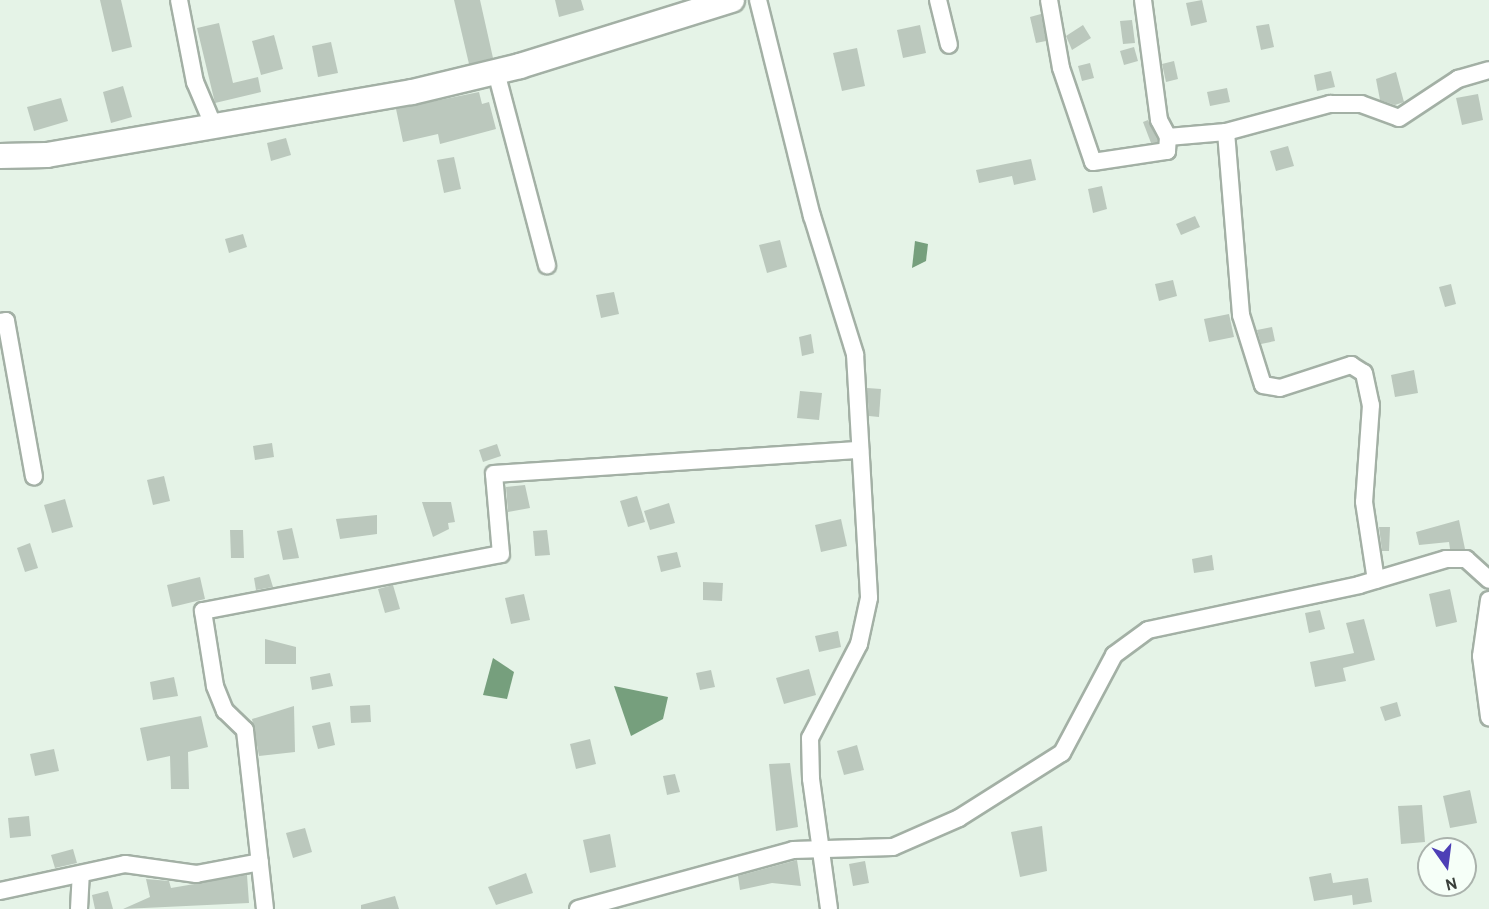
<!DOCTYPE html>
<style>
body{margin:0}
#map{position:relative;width:1489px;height:909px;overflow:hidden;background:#e5f3e7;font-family:Overpass,sans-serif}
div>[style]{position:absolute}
.water>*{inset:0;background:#769f7d}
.building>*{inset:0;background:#bbc8bd}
.roads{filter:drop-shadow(2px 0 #a3b0a5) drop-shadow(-2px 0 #a3b0a5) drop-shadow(0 2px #a3b0a5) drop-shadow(0 -2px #a3b0a5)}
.street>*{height:16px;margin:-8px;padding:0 8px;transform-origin:8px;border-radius:8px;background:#fff}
.secondary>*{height:24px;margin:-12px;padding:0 12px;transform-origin:12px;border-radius:12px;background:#fff}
span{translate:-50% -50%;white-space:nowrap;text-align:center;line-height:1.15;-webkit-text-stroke:4.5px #f6fff8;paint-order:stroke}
.north{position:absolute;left:1417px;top:837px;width:60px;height:60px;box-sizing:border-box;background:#f6fff8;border:2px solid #aab2ac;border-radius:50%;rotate:166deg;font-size:16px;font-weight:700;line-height:24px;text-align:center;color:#393f3a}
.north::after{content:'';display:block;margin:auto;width:21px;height:27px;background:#4d3fb6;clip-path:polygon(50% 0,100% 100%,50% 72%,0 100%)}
</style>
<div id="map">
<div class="water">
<div style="clip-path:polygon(915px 241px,928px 244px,926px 261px,912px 268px)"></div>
<div style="clip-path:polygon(493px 658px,514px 672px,507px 699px,483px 695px)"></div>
<div style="clip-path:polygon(614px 686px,668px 697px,663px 719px,631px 736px)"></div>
</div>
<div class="building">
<div style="clip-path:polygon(100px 0,121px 0,132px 47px,112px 52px)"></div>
<div style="clip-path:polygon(454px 0,480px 0,493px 58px,469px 64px)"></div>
<div style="clip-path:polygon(555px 0,581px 0,584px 10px,559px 17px)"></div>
<div style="clip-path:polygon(1202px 0,1207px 22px,1191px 26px,1186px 3px)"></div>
<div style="clip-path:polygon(1041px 14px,1046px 41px,1036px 43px,1030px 17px)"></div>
<div style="clip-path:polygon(1132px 20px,1135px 43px,1123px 44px,1120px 21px)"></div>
<div style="clip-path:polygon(219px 23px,233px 83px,258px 77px,261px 92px,215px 103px,197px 28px)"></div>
<div style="clip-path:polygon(1269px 24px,1274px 47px,1261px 50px,1256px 26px)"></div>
<div style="clip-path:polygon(920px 25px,926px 53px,903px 58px,897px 30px)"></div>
<div style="clip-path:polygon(1083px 25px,1091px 38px,1072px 50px,1066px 36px)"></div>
<div style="clip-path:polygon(274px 35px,283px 69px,261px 75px,252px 41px)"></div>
<div style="clip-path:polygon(331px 42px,338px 73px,318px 77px,312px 46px)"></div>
<div style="clip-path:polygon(1134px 47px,1138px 61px,1124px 65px,1120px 51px)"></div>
<div style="clip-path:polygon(857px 48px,865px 86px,842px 91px,833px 53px)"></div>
<div style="clip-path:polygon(1174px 61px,1178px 79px,1166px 82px,1162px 64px)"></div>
<div style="clip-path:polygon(1090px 63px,1094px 78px,1082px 81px,1078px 66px)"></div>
<div style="clip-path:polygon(1331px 71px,1335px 87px,1317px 91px,1314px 75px)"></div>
<div style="clip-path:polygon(1396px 72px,1404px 102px,1395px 105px,1380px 100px,1376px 79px)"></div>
<div style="clip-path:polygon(123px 86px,132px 117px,111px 123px,103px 92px)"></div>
<div style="clip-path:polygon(1227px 88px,1230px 102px,1210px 106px,1207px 92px)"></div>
<div style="clip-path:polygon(479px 92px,482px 104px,489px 102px,496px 129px,440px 144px,438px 134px,403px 142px,396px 109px)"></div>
<div style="clip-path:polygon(1478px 94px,1483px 120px,1462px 125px,1456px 98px)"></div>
<div style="clip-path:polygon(61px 98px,68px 121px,34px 131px,27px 107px)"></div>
<div style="clip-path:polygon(1148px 120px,1157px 139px,1157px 142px,1151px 143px,1143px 122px)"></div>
<div style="clip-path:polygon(286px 138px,291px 155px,271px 161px,267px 143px)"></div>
<div style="clip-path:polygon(1288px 146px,1294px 166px,1276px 171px,1270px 151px)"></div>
<div style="clip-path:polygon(454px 157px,461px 189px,444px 193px,437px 160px)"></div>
<div style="clip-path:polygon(1031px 159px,1036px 180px,1014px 185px,1012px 176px,979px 183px,976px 170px)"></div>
<div style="clip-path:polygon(1102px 186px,1107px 209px,1093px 213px,1088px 189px)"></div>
<div style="clip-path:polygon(1195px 216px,1200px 227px,1181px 235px,1176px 224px)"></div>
<div style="clip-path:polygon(243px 234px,247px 247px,229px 253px,225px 239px)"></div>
<div style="clip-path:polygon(780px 240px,787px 267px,767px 273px,759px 245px)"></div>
<div style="clip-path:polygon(1173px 280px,1177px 296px,1159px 301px,1155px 284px)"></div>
<div style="clip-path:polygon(1451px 284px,1456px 304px,1445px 307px,1439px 287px)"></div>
<div style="clip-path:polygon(614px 292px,619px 314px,601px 318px,596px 295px)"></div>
<div style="clip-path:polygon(1229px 314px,1234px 337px,1209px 342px,1204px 319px)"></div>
<div style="clip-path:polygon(1272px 327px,1275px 341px,1261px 344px,1257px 330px)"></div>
<div style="clip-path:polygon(811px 334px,814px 353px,802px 356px,799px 337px)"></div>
<div style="clip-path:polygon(1414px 370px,1418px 393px,1395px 397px,1391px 375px)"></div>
<div style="clip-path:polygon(867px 388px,881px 389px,879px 417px,869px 416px)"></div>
<div style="clip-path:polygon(800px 391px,822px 393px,819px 420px,797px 418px)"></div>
<div style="clip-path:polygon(272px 443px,274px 457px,255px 460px,253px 446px)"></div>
<div style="clip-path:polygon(497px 444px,501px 456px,483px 462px,479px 450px)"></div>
<div style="clip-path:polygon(164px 476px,170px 501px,153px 505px,147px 480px)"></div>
<div style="clip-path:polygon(525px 485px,530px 508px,508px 512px,506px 487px)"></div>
<div style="clip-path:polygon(637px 496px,645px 522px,628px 527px,620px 501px)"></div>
<div style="clip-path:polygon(65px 499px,73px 527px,52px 533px,44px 505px)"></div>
<div style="clip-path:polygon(422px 502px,451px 502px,455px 522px,448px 523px,449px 529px,433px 537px)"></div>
<div style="clip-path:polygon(669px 503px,675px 523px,650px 530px,644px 511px)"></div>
<div style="clip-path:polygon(377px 515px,377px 534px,340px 539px,336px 519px)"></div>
<div style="clip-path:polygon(841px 519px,847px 546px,821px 552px,815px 525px)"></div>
<div style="clip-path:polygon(1459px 520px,1465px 549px,1450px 549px,1449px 542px,1419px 545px,1416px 532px)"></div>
<div style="clip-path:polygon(1379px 527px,1390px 527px,1389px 551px,1382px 551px)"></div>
<div style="clip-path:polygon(292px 528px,299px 558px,283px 560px,277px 531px)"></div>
<div style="clip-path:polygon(230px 530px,243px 530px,244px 558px,231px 558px)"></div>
<div style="clip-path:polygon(547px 530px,550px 555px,535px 556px,533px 531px)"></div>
<div style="clip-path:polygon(30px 543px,38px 568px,25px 572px,17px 548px)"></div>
<div style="clip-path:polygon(677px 552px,681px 567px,661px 572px,657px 556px)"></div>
<div style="clip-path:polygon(1212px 555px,1214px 570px,1194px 573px,1192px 559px)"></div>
<div style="clip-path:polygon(269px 574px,273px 587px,256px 590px,254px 578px)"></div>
<div style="clip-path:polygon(200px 577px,205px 599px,172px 607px,167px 585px)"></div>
<div style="clip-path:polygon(703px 582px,723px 583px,722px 601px,703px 600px)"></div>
<div style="clip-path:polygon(393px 585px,400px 609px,385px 613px,378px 589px)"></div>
<div style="clip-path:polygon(1450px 589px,1457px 622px,1436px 627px,1429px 594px)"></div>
<div style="clip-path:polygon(524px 594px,530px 620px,511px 624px,505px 598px)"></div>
<div style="clip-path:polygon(1320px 610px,1325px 629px,1309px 633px,1305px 613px)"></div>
<div style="clip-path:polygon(1364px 619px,1375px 660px,1343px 668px,1346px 681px,1315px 687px,1310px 662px,1354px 653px,1346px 623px)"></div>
<div style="clip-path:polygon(838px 631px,841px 647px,819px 652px,815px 636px)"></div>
<div style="clip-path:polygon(265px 639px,296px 647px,296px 664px,265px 664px)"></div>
<div style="clip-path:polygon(809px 669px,816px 695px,784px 704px,776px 678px)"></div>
<div style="clip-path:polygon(711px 670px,715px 687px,700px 690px,696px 673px)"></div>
<div style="clip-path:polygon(330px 673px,333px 686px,312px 690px,310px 677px)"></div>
<div style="clip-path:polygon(174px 677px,178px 696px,153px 700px,150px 682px)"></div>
<div style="clip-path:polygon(1397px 702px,1401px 716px,1385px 721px,1380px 707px)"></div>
<div style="clip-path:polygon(370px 705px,371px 722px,351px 723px,350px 706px)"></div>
<div style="clip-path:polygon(294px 706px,295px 752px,259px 756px,252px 719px)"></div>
<div style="clip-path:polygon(201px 716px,208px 747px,188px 752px,189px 789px,171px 789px,170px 756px,147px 761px,140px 728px)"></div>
<div style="clip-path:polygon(330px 722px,335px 745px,318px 749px,312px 726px)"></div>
<div style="clip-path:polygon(590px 739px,596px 764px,576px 769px,570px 744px)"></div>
<div style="clip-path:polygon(857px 745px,864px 770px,844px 775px,837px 751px)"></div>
<div style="clip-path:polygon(54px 749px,59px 771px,35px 776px,30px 754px)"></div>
<div style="clip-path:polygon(790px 763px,798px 827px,776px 831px,769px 764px)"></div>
<div style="clip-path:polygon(675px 774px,680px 792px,667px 795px,663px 776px)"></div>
<div style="clip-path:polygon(1470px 790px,1477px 823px,1450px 828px,1443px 796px)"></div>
<div style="clip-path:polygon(1422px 805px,1425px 842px,1401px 844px,1398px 806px)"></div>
<div style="clip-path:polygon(29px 816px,31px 836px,10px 838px,8px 818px)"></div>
<div style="clip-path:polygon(1042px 826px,1047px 871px,1020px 877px,1011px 832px)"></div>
<div style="clip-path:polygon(305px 828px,312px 852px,293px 858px,286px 833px)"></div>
<div style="clip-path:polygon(610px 834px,616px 867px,590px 873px,583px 840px)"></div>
<div style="clip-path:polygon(73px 849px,77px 863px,55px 868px,51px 855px)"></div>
<div style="clip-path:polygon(797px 860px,801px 886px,772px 883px,740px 890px,738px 876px)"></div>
<div style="clip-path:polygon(865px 861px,869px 883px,853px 886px,849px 864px)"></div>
<div style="clip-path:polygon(526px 873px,533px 893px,496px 905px,488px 887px)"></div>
<div style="clip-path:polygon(1331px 873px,1333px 883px,1368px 878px,1372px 902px,1353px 905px,1352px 895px,1314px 901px,1309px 877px)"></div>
<div style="clip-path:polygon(247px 875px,249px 903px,123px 909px,150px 897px,146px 879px,169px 881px,171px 888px)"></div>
<div style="clip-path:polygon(108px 891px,113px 909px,95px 909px,92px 895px)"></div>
<div style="clip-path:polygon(395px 896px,399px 909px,361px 909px,361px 905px)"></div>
</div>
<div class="roads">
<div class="street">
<div style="left:179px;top:0;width:84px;rotate:79deg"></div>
<div style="left:195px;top:82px;width:43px;rotate:67deg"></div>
<div style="left:758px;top:0;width:223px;rotate:76deg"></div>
<div style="left:812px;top:216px;width:145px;rotate:72.7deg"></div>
<div style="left:855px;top:354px;width:244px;rotate:86.7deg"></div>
<div style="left:869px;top:598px;width:47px;rotate:102.3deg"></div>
<div style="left:859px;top:644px;width:106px;rotate:117.5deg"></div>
<div style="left:810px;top:738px;width:41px;rotate:88.6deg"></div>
<div style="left:811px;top:779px;width:131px;rotate:82.1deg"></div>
<div style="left:938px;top:0;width:46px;rotate:76.3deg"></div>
<div style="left:1049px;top:0;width:69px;rotate:80deg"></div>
<div style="left:1061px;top:68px;width:99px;rotate:71.2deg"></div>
<div style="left:1093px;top:162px;width:75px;rotate:-8.5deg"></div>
<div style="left:1167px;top:151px;width:14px;rotate:-86deg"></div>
<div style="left:1143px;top:0;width:121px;rotate:82.4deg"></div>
<div style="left:1159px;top:120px;width:19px;rotate:62deg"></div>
<div style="left:1168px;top:137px;width:58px;rotate:-4.9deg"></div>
<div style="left:1226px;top:132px;width:108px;rotate:-15.1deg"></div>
<div style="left:1330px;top:104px;width:31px"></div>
<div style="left:1361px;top:104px;width:40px;rotate:20.2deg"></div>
<div style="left:1399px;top:118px;width:71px;rotate:-33.5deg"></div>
<div style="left:1458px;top:79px;width:32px;rotate:-16deg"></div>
<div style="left:496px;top:72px;width:200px;rotate:75.2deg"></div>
<div style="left:1226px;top:132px;width:184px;rotate:85.3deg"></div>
<div style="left:1241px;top:315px;width:73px;rotate:72.6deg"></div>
<div style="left:1263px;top:385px;width:17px;rotate:10deg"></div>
<div style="left:1280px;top:388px;width:75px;rotate:-17.9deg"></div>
<div style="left:1351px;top:365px;width:15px;rotate:32deg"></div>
<div style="left:1364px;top:373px;width:33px;rotate:78deg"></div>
<div style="left:1371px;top:405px;width:97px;rotate:94.1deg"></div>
<div style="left:1364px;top:502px;width:79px;rotate:81.3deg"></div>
<div style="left:0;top:322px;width:6px;rotate:-9deg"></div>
<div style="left:6px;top:321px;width:158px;rotate:79.8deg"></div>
<div style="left:1489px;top:600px;width:57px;rotate:98.1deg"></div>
<div style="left:1481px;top:656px;width:62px;rotate:82.5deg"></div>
<div style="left:0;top:891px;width:128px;rotate:-12.2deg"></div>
<div style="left:125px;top:864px;width:72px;rotate:8deg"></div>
<div style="left:196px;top:874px;width:65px;rotate:-10.6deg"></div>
<div style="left:79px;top:909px;width:33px;rotate:-87deg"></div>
<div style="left:265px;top:909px;width:180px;rotate:-96.4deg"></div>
<div style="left:245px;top:730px;width:28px;rotate:-136deg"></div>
<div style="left:225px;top:711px;width:27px;rotate:-112deg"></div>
<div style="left:215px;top:686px;width:76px;rotate:-99.1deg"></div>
<div style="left:203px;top:611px;width:303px;rotate:-10.8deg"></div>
<div style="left:501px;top:554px;width:80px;rotate:-95deg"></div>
<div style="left:494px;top:474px;width:367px;rotate:-3.8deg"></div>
<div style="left:578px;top:909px;width:223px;rotate:-15.3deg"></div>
<div style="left:793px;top:850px;width:100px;rotate:-1.7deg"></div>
<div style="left:893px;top:847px;width:72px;rotate:-23.7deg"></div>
<div style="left:959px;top:818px;width:122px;rotate:-32.3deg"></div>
<div style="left:1062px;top:753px;width:111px;rotate:-62deg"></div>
<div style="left:1114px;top:655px;width:42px;rotate:-36.3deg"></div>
<div style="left:1148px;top:630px;width:216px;rotate:-12deg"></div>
<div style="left:1359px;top:585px;width:91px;rotate:-16.6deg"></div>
<div style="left:1446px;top:559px;width:20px"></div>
<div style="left:1466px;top:559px;width:31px;rotate:42deg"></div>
</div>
<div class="secondary">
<div style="left:0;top:156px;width:47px;rotate:-1.2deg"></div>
<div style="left:47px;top:155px;width:370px;rotate:-9.8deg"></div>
<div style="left:412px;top:92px;width:111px;rotate:-13.5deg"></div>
<div style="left:520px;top:66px;width:222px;rotate:-17.3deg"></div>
</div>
</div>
<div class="north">N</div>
</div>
